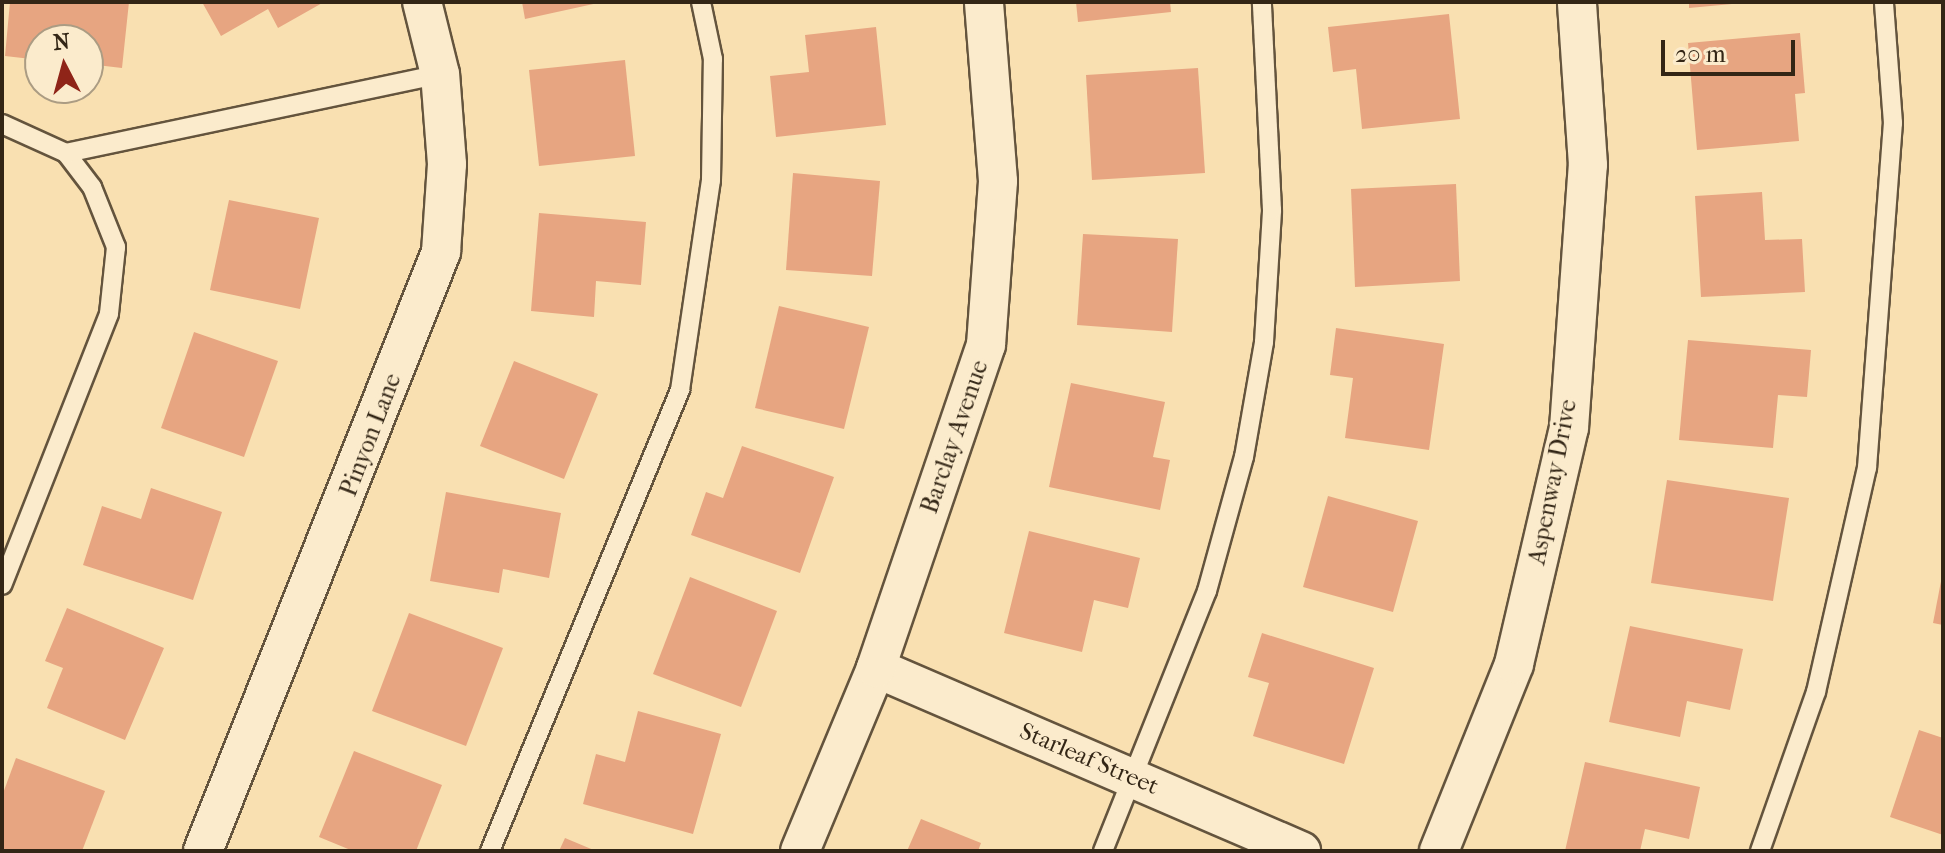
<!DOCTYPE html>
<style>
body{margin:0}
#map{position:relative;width:1945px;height:853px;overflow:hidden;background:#f9e0b1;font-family:"IM FELL French Canon",serif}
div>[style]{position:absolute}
.building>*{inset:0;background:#e7a581}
.roads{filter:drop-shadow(2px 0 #64543d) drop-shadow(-2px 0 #64543d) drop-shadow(0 2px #64543d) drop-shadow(0 -2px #64543d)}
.service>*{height:18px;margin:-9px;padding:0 9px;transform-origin:9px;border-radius:9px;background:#fbebcc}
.minor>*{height:38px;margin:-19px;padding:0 19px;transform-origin:19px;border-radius:19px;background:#fbebcc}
span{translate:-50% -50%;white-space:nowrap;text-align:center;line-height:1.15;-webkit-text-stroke:7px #fbebcc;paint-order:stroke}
.street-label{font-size:24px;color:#332616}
.frame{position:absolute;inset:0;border:4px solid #332616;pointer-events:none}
.north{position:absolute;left:24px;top:24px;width:80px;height:80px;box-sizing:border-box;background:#fbebcc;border:2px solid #ab9c83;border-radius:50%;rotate:354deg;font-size:22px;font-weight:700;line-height:32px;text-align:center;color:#332616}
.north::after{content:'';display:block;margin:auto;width:28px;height:36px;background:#8f2418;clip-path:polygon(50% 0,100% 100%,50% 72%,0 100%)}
.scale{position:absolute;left:1661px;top:40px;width:134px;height:36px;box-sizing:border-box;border:4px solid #332616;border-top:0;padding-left:10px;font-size:24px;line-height:28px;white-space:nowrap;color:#332616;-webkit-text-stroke:6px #fbebcc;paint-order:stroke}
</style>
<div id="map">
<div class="building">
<div style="clip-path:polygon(10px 2px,129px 2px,122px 68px,88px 64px,88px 40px,40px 40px,40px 60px,5px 56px)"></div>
<div style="clip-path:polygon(202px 2px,324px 2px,278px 28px,268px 9px,221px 36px)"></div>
<div style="clip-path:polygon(522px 2px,598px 2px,598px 3px,525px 19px)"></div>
<div style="clip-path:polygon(1076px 2px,1170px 2px,1171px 12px,1078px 22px)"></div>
<div style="clip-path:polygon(1689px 2px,1732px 2px,1732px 4px,1689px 8px)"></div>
<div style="clip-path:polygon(1449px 14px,1460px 119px,1362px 129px,1356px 69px,1333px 72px,1328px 27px)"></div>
<div style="clip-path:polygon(876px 27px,886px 125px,776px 137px,770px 76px,809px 72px,805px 35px)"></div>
<div style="clip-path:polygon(1800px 33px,1805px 93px,1795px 94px,1799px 141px,1697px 150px,1688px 43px)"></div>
<div style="clip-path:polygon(625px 60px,635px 156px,539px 166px,529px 70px)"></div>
<div style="clip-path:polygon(1198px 68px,1205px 173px,1092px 180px,1086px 75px)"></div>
<div style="clip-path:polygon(793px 173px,880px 181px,872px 276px,786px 270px)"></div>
<div style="clip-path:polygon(1456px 184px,1460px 281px,1355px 287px,1351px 189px)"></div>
<div style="clip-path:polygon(1762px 192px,1765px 240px,1802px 239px,1805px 292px,1701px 297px,1695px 196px)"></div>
<div style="clip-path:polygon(229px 200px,319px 218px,300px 309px,210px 290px)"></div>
<div style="clip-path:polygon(539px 213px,646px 222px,641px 285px,596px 281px,594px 317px,531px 311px)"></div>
<div style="clip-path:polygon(1083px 234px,1178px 239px,1172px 332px,1077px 325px)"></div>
<div style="clip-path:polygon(779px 306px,869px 327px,844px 429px,755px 408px)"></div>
<div style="clip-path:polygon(1336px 328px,1444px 344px,1429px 450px,1345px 438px,1353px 378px,1330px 375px)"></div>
<div style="clip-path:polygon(194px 332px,278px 361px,244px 457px,161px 428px)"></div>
<div style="clip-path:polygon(1688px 340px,1811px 350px,1807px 397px,1778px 395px,1773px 448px,1679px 440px)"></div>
<div style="clip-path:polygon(514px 361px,598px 394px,564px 479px,480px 446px)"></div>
<div style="clip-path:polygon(1071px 383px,1165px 402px,1153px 457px,1170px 460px,1160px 510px,1049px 487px)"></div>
<div style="clip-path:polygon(742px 446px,834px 477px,800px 573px,691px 535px,706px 492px,723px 498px)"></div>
<div style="clip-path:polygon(1667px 480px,1789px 498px,1773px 601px,1651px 583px)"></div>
<div style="clip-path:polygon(151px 488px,222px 512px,193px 600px,83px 565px,102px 506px,141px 519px)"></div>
<div style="clip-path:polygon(446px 492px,561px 513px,549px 578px,503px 569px,499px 593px,430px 581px)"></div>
<div style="clip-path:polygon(1328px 496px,1418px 521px,1393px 612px,1303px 587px)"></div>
<div style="clip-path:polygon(1029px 531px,1140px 558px,1128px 608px,1094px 600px,1082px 652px,1004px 633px)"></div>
<div style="clip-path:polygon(1942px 576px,1943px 576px,1943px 625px,1933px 623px)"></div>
<div style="clip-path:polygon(690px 577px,777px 611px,741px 707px,653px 674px)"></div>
<div style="clip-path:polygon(67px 608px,164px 648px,125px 740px,47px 708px,63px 668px,45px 661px)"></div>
<div style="clip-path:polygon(409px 613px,503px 648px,466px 746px,372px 711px)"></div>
<div style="clip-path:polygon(1630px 626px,1743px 649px,1730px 710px,1687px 701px,1680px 737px,1609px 722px)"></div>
<div style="clip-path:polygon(1262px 633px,1374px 668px,1344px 764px,1253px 736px,1269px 683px,1248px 677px)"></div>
<div style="clip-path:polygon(638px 711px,721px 734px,693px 834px,583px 804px,596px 754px,625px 762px)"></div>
<div style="clip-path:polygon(1919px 730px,1943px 738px,1943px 835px,1890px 817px)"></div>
<div style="clip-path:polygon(354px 751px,442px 785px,416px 851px,353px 851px,319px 837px)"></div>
<div style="clip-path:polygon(16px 758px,105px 791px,82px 851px,2px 851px,2px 796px)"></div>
<div style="clip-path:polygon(1585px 762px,1700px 787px,1689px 839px,1645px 829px,1640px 851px,1565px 851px)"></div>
<div style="clip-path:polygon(921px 819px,981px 843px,978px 851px,907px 851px)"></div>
<div style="clip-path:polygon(565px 838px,596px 851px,559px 851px)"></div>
</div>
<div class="roads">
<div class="service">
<div style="left:2px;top:124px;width:70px;rotate:24.4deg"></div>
<div style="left:66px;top:153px;width:43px;rotate:52.6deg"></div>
<div style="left:92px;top:187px;width:65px;rotate:68.2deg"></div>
<div style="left:116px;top:247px;width:67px;rotate:96deg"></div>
<div style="left:109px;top:314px;width:291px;rotate:111.5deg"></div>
<div style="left:66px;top:153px;width:382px;rotate:-11.9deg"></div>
<div style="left:490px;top:851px;width:499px;rotate:-67.6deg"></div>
<div style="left:680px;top:390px;width:212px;rotate:-81.6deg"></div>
<div style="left:711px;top:180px;width:121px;rotate:-89.1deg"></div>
<div style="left:713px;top:59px;width:58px;rotate:-101.9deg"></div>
<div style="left:1103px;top:851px;width:280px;rotate:-68.2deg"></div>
<div style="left:1207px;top:591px;width:139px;rotate:-74.6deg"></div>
<div style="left:1244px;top:457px;width:117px;rotate:-80.1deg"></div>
<div style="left:1264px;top:342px;width:132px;rotate:-86.5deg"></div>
<div style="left:1272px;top:210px;width:208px;rotate:-92.8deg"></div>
<div style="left:1760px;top:851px;width:169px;rotate:-70.6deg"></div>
<div style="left:1816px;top:692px;width:230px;rotate:-77.2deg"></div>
<div style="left:1867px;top:468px;width:346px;rotate:-85.7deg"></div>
<div style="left:1893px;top:123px;width:121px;rotate:-94.3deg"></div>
</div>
<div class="minor">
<div style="left:876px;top:668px;width:463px;rotate:23.3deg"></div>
<div style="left:203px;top:851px;width:645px;rotate:-68.33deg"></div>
<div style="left:441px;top:252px;width:88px;rotate:-86.1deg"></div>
<div style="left:447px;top:164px;width:90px;rotate:-94.4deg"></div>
<div style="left:440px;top:74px;width:74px;rotate:-104deg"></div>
<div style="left:800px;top:851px;width:198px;rotate:-67.4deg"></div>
<div style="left:876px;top:668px;width:341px;rotate:-71.2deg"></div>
<div style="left:986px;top:345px;width:164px;rotate:-85.8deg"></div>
<div style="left:998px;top:181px;width:180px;rotate:-94.5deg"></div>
<div style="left:1439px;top:851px;width:201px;rotate:-68.1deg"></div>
<div style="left:1514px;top:664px;width:242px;rotate:-76.9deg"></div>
<div style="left:1569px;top:428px;width:264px;rotate:-85.9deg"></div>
<div style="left:1588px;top:165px;width:163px;rotate:-93.9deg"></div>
</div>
</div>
<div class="street-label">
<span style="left:371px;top:435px;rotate:-69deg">Pinyon Lane</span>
<span style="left:955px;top:437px;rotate:-71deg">Barclay Avenue</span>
<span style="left:1553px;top:482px;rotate:-79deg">Aspenway Drive</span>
<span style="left:1089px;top:759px;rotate:23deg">Starleaf Street</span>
</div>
<div class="frame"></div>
<div class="north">N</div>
<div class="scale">20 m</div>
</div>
